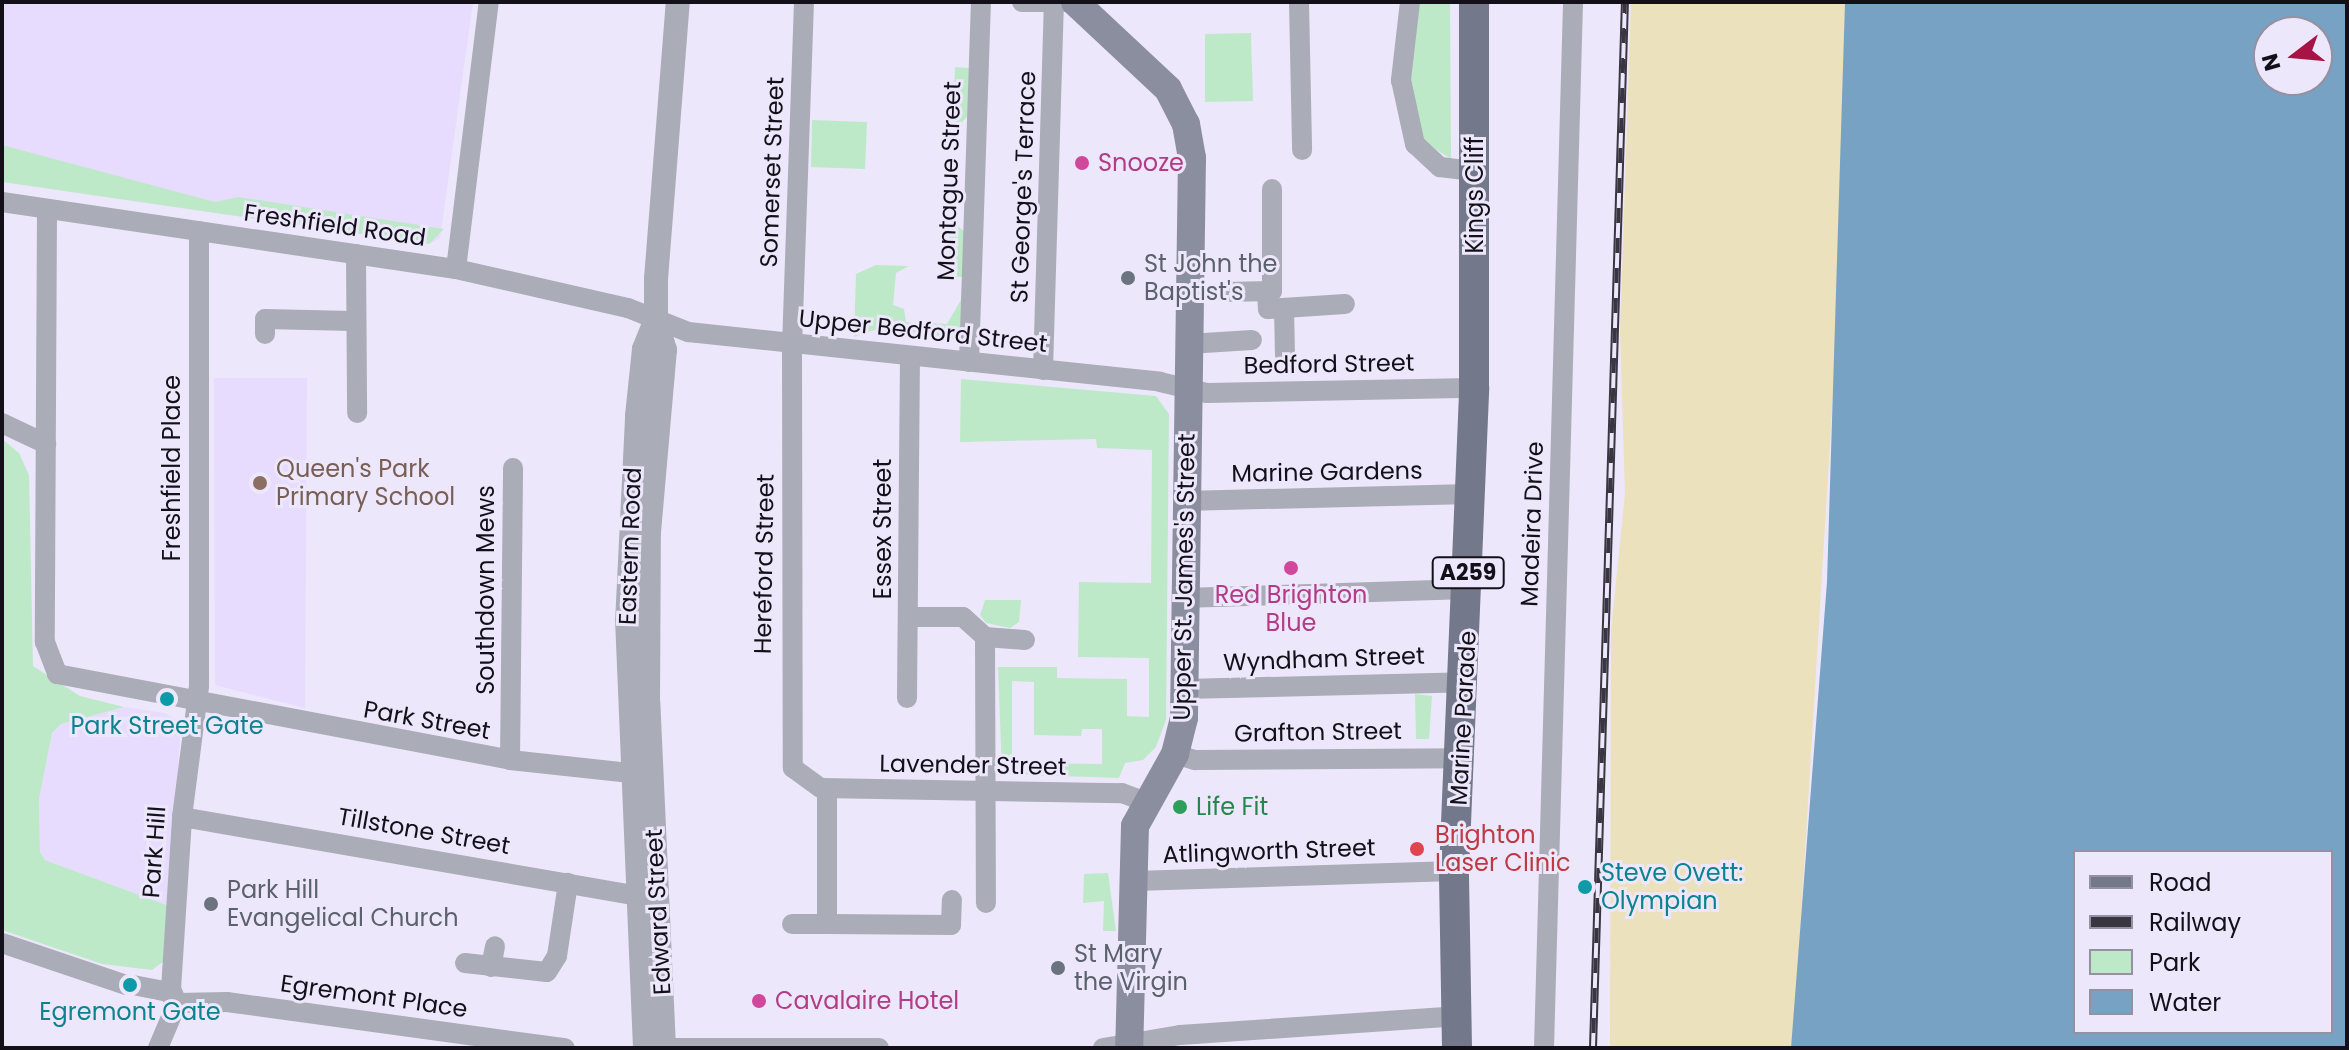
<!DOCTYPE html>
<style>
body{margin:0}
#map{position:relative;width:2349px;height:1050px;overflow:hidden;background:#ede7fb;font-family:Poppins,sans-serif}
div>[style]{position:absolute}
.built>*{inset:0;background:#e7dcfd}
.green>*{inset:0;background:#bee9c8}
.sand>*{inset:0;background:#ebe1bc}
.water>*{inset:0;background:#77a2c3}
.minor>*{height:20px;margin:-10px;padding:0 10px;transform-origin:10px;border-radius:10px;background:#aaacb7}
.tertiary>*{height:24px;margin:-12px;padding:0 12px;transform-origin:12px;border-radius:12px;background:#aaacb7}
.secondary>*{height:28px;margin:-14px;padding:0 14px;transform-origin:14px;border-radius:14px;background:#8b8e9e}
.primary>*{height:30px;margin:-15px;padding:0 15px;transform-origin:15px;border-radius:15px;background:#74788b}
.rail>*{height:8px;margin-top:-4px;transform-origin:0;background:repeating-linear-gradient(90deg,#ede7fb 0 15px,#3a3641 0 30px);box-sizing:border-box;border-block:2px solid #3a3641}
.dots>*{width:22px;height:22px;translate:-50% -50%;box-sizing:border-box;border:4px solid #ede7fb;border-radius:50%}
span{translate:-50% -50%;white-space:nowrap;text-align:center;line-height:1.15;-webkit-text-stroke:6px #ede7fb;paint-order:stroke}
.shield-label span{padding:2px 6px;background:#ede7fb;border:2px solid;border-radius:6px;-webkit-text-stroke-width:0}
.shield-label{font-size:22px;color:#131019;font-weight:700}
.hotel-label{font-size:24px;color:#b23c85}
.left{translate:0 -50%;text-align:left}
.street-label{font-size:24px;color:#131019}
.worship-label{font-size:24px;color:#5b616d}
.education-label{font-size:24px;color:#785e54}
.culture-label{font-size:24px;color:#0d838f}
.leisure-label{font-size:24px;color:#27864d}
.health-label{font-size:24px;color:#be3a42}
.frame{position:absolute;inset:0;border:4px solid #131019;pointer-events:none}
.legend{position:absolute;left:2073px;top:850px;width:260px;height:184px;box-sizing:border-box;background:#ede7fb;border:2px solid #9691a1;margin:0;padding:10px 14px;list-style:none;font-size:24px;color:#131019}
.legend li{display:flex;align-items:center;gap:16px;height:40px}
.legend b{width:40px;border:2px solid #9691a1}
.north{position:absolute;left:2253px;top:16px;width:80px;height:80px;box-sizing:border-box;background:#ede7fb;border:2px solid #9691a1;border-radius:50%;rotate:254deg;font-size:22px;font-weight:700;line-height:32px;text-align:center;color:#131019}
.north::after{content:'';display:block;margin:auto;width:28px;height:36px;background:#a81345;clip-path:polygon(50% 0,100% 100%,50% 72%,0 100%)}
</style>
<div id="map">
<div class="built">
<div style="clip-path:polygon(2px 2px,473px 2px,440px 238px,429px 244px,2px 182px)"></div>
<div style="clip-path:polygon(214px 378px,307px 378px,305px 708px,215px 685px)"></div>
<div style="clip-path:polygon(124px 707px,165px 713px,181px 723px,169px 906px,45px 860px,40px 852px,39px 799px,52px 733px,61px 724px)"></div>
</div>
<div class="green">
<div style="clip-path:polygon(1415px 2px,1450px 2px,1451px 159px,1423px 141px,1408px 94px)"></div>
<div style="clip-path:polygon(1251px 33px,1253px 101px,1205px 102px,1205px 34px)"></div>
<div style="clip-path:polygon(955px 67px,969px 68px,968px 116px,959px 125px,953px 125px)"></div>
<div style="clip-path:polygon(812px 120px,867px 122px,865px 169px,811px 167px)"></div>
<div style="clip-path:polygon(2px 145px,215px 202px,239px 197px,444px 229px,429px 244px,3px 182px)"></div>
<div style="clip-path:polygon(949px 220px,964px 231px,963px 277px,950px 277px)"></div>
<div style="clip-path:polygon(876px 265px,909px 266px,896px 273px,893px 305px,904px 309px,906px 322px,947px 324px,962px 298px,961px 332px,953px 339px,883px 327px,854px 337px,856px 274px)"></div>
<div style="clip-path:polygon(evenodd,961px 379px,1156px 396px,1169px 414px,1166px 720px,1156px 747px,1143px 760px,1125px 763px,1119px 778px,1002px 774px,998px 667px,1057px 667px,1057px 678px,1127px 679px,1127px 716px,1149px 717px,1149px 658px,1078px 657px,1079px 582px,1151px 583px,1152px 450px,1097px 448px,1096px 439px,960px 442px,961px 379px,1012px 681px,1034px 682px,1034px 735px,1081px 736px,1082px 729px,1102px 729px,1102px 764px,1012px 763px,1012px 681px)"></div>
<div style="clip-path:polygon(2px 439px,19px 453px,29px 475px,33px 666px,80px 696px,124px 707px,61px 724px,52px 733px,39px 799px,40px 852px,45px 860px,169px 906px,164px 961px,152px 970px,102px 964px,2px 930px)"></div>
<div style="clip-path:polygon(985px 600px,1021px 600px,1019px 622px,1010px 628px,986px 623px,980px 615px)"></div>
<div style="clip-path:polygon(1415px 694px,1432px 696px,1429px 739px,1416px 739px)"></div>
<div style="clip-path:polygon(1108px 873px,1116px 931px,1103px 931px,1104px 901px,1083px 903px,1084px 874px)"></div>
</div>
<div class="sand">
<div style="clip-path:polygon(1631px 2px,1857px 2px,1793px 1048px,1610px 1048px,1611px 630px,1625px 494px,1620px 333px)"></div>
</div>
<div class="water">
<div style="clip-path:polygon(evenodd,1845px 2px,2347px 2px,2347px 1048px,1791px 1048px,1827px 582px,1845px 2px,2269px 32px,2317px 32px,2317px 80px,2269px 80px,2269px 32px,1845px 2px,2075px 852px,2331px 852px,2331px 1032px,2075px 1032px,2075px 852px)"></div>
</div>
<div class="minor">
<div style="left:804px;top:2px;width:342px;rotate:92deg"></div>
<div style="left:792px;top:344px;width:424px;rotate:89.9deg"></div>
<div style="left:793px;top:768px;width:34px;rotate:36deg"></div>
<div style="left:821px;top:788px;width:301px;rotate:1deg"></div>
<div style="left:1122px;top:793px;width:22px;rotate:21deg"></div>
<div style="left:1022px;top:2px;width:45px"></div>
<div style="left:1299px;top:2px;width:148px;rotate:88.8deg"></div>
<div style="left:1410px;top:2px;width:79px;rotate:96.6deg"></div>
<div style="left:1401px;top:80px;width:66px;rotate:77.7deg"></div>
<div style="left:1415px;top:144px;width:34px;rotate:43deg"></div>
<div style="left:1440px;top:167px;width:35px;rotate:7deg"></div>
<div style="left:2px;top:202px;width:459px;rotate:8.4deg"></div>
<div style="left:456px;top:269px;width:176px;rotate:12.8deg"></div>
<div style="left:628px;top:308px;width:65px;rotate:21.8deg"></div>
<div style="left:688px;top:332px;width:475px;rotate:6deg"></div>
<div style="left:1160px;top:382px;width:48px;rotate:13.2deg"></div>
<div style="left:1207px;top:393px;width:267px;rotate:-1.1deg"></div>
<div style="left:47px;top:210px;width:432px;rotate:90.3deg"></div>
<div style="left:45px;top:642px;width:34px;rotate:69deg"></div>
<div style="left:57px;top:674px;width:461px;rotate:10.7deg"></div>
<div style="left:510px;top:760px;width:138px;rotate:6.2deg"></div>
<div style="left:356px;top:254px;width:159px;rotate:89.6deg"></div>
<div style="left:456px;top:269px;width:269px;rotate:-83deg"></div>
<div style="left:1267px;top:291px;width:18px;rotate:87deg"></div>
<div style="left:1268px;top:309px;width:77px;rotate:-3.7deg"></div>
<div style="left:1224px;top:292px;width:48px;rotate:-1.2deg"></div>
<div style="left:1272px;top:291px;width:102px;rotate:-90deg"></div>
<div style="left:1284px;top:308px;width:47px;rotate:88.8deg"></div>
<div style="left:265px;top:334px;width:15px;rotate:-90deg"></div>
<div style="left:265px;top:319px;width:87px;rotate:1.3deg"></div>
<div style="left:1188px;top:344px;width:64px;rotate:-3.6deg"></div>
<div style="left:969px;top:362px;width:360px;rotate:-88.1deg"></div>
<div style="left:1043px;top:370px;width:365px;rotate:-88.3deg"></div>
<div style="left:2px;top:423px;width:49px;rotate:25.5deg"></div>
<div style="left:1184px;top:501px;width:287px;rotate:-1.4deg"></div>
<div style="left:1183px;top:598px;width:285px;rotate:-1.8deg"></div>
<div style="left:908px;top:617px;width:55px"></div>
<div style="left:963px;top:617px;width:30px;rotate:42deg"></div>
<div style="left:985px;top:637px;width:266px;rotate:89.8deg"></div>
<div style="left:985px;top:637px;width:40px;rotate:4.3deg"></div>
<div style="left:1185px;top:689px;width:280px;rotate:-1.4deg"></div>
<div style="left:907px;top:698px;width:339px;rotate:-89.5deg"></div>
<div style="left:1175px;top:754px;width:21px;rotate:17deg"></div>
<div style="left:1195px;top:760px;width:267px;rotate:-0.4deg"></div>
<div style="left:510px;top:760px;width:292px;rotate:-89.4deg"></div>
<div style="left:827px;top:789px;width:135px;rotate:90deg"></div>
<div style="left:827px;top:924px;width:124px;rotate:0.5deg"></div>
<div style="left:951px;top:925px;width:25px;rotate:-88deg"></div>
<div style="left:182px;top:817px;width:454px;rotate:9.8deg"></div>
<div style="left:629px;top:894px;width:24px;rotate:-5deg"></div>
<div style="left:1135px;top:881px;width:319px;rotate:-1.8deg"></div>
<div style="left:792px;top:924px;width:35px"></div>
<div style="left:2px;top:943px;width:131px;rotate:18.7deg"></div>
<div style="left:465px;top:963px;width:82px;rotate:6.3deg"></div>
<div style="left:547px;top:972px;width:19px;rotate:-58deg"></div>
<div style="left:557px;top:956px;width:74px;rotate:-81.4deg"></div>
<div style="left:491px;top:967px;width:21px;rotate:-79deg"></div>
<div style="left:133px;top:985px;width:36px;rotate:11deg"></div>
<div style="left:168px;top:992px;width:14px;rotate:51deg"></div>
<div style="left:177px;top:1003px;width:15px;rotate:-113deg"></div>
<div style="left:171px;top:989px;width:172px;rotate:-86.3deg"></div>
<div style="left:182px;top:817px;width:132px;rotate:-82.6deg"></div>
<div style="left:199px;top:686px;width:455px;rotate:-90deg"></div>
<div style="left:177px;top:1003px;width:50px;rotate:-1.1deg"></div>
<div style="left:227px;top:1002px;width:341px;rotate:7.8deg"></div>
<div style="left:158px;top:1048px;width:49px;rotate:-67.1deg"></div>
<div style="left:674px;top:1048px;width:205px"></div>
<div style="left:1103px;top:1048px;width:78px;rotate:-9.6deg"></div>
<div style="left:1180px;top:1035px;width:277px;rotate:-3.9deg"></div>
<div style="left:1544px;top:1048px;width:1046px;rotate:-88.41deg"></div>
</div>
<div class="tertiary">
<div style="left:645px;top:1048px;width:425px;rotate:-92.4deg"></div>
<div style="left:627px;top:623px;width:207px;rotate:-87.2deg"></div>
<div style="left:637px;top:416px;width:67px;rotate:-84deg"></div>
<div style="left:644px;top:349px;width:31px;rotate:-68deg"></div>
<div style="left:664px;top:1048px;width:346px;rotate:-92.6deg"></div>
<div style="left:648px;top:702px;width:170px;rotate:-89.7deg"></div>
<div style="left:649px;top:532px;width:183px;rotate:-85deg"></div>
<div style="left:665px;top:350px;width:31px;rotate:-107deg"></div>
<div style="left:656px;top:320px;width:41px;rotate:-90deg"></div>
<div style="left:656px;top:279px;width:278px;rotate:-85.5deg"></div>
</div>
<div class="secondary">
<div style="left:1075px;top:2px;width:127px;rotate:43.1deg"></div>
<div style="left:1168px;top:89px;width:39px;rotate:63deg"></div>
<div style="left:1186px;top:124px;width:35px;rotate:80deg"></div>
<div style="left:1192px;top:158px;width:560px;rotate:90.82deg"></div>
<div style="left:1184px;top:718px;width:37px;rotate:104deg"></div>
<div style="left:1175px;top:754px;width:82px;rotate:119.1deg"></div>
<div style="left:1135px;top:826px;width:222px;rotate:91.5deg"></div>
</div>
<div class="primary">
<div style="left:1457px;top:1048px;width:177px;rotate:-91deg"></div>
<div style="left:1454px;top:871px;width:483px;rotate:-87.6deg"></div>
<div style="left:1474px;top:388px;width:386px;rotate:-90deg"></div>
</div>
<div class="rail">
<div style="left:1593px;top:1048px;width:1046px;rotate:-88.25deg"></div>
</div>
<div class="dots">
<div style="left:1082px;top:163px;background:#d1479c"></div>
<div style="left:1128px;top:278px;background:#6b7280"></div>
<div style="left:260px;top:483px;background:#8d6e63"></div>
<div style="left:1291px;top:568px;background:#d1479c"></div>
<div style="left:167px;top:699px;background:#0f9aa8"></div>
<div style="left:1180px;top:807px;background:#2e9e5b"></div>
<div style="left:1417px;top:849px;background:#e0444e"></div>
<div style="left:1585px;top:887px;background:#0f9aa8"></div>
<div style="left:211px;top:904px;background:#6b7280"></div>
<div style="left:1058px;top:968px;background:#6b7280"></div>
<div style="left:130px;top:985px;background:#0f9aa8"></div>
<div style="left:759px;top:1001px;background:#d1479c"></div>
</div>
<div class="shield-label">
<span style="left:1468px;top:573px">A259</span>
</div>
<div class="hotel-label">
<span class="left" style="left:1098px;top:163px">Snooze</span>
<span style="left:1291px;top:609px">Red Brighton<br>Blue</span>
<span class="left" style="left:775px;top:1001px">Cavalaire Hotel</span>
</div>
<div class="street-label">
<span style="left:772px;top:172px;rotate:-88deg">Somerset Street</span>
<span style="left:949px;top:181px;rotate:-88deg">Montague Street</span>
<span style="left:1023px;top:187px;rotate:-88deg">St George's Terrace</span>
<span style="left:1475px;top:195px;rotate:-90deg">Kings Cliff</span>
<span style="left:335px;top:225px;rotate:8deg">Freshfield Road</span>
<span style="left:923px;top:331px;rotate:6deg">Upper Bedford Street</span>
<span style="left:1329px;top:364px;rotate:-1deg">Bedford Street</span>
<span style="left:172px;top:468px;rotate:-90deg">Freshfield Place</span>
<span style="left:1327px;top:472px;rotate:-1deg">Marine Gardens</span>
<span style="left:1532px;top:524px;rotate:-88deg">Madeira Drive</span>
<span style="left:883px;top:529px;rotate:-90deg">Essex Street</span>
<span style="left:630px;top:546px;rotate:-88deg">Eastern Road</span>
<span style="left:764px;top:564px;rotate:-89deg">Hereford Street</span>
<span style="left:1184px;top:577px;rotate:-89deg">Upper St. James's Street</span>
<span style="left:486px;top:590px;rotate:-90deg">Southdown Mews</span>
<span style="left:1324px;top:659px;rotate:-2deg">Wyndham Street</span>
<span style="left:1463px;top:718px;rotate:-87deg">Marine Parade</span>
<span style="left:427px;top:720px;rotate:10deg">Park Street</span>
<span style="left:1318px;top:732px;rotate:-1deg">Grafton Street</span>
<span style="left:973px;top:765px;rotate:1deg">Lavender Street</span>
<span style="left:424px;top:831px;rotate:10deg">Tillstone Street</span>
<span style="left:1269px;top:851px;rotate:-2deg">Atlingworth Street</span>
<span style="left:154px;top:852px;rotate:-86deg">Park Hill</span>
<span style="left:658px;top:912px;rotate:-93deg">Edward Street</span>
<span style="left:374px;top:996px;rotate:8deg">Egremont Place</span>
</div>
<div class="worship-label">
<span class="left" style="left:1144px;top:278px">St John the<br>Baptist's</span>
<span class="left" style="left:227px;top:904px">Park Hill<br>Evangelical Church</span>
<span class="left" style="left:1074px;top:968px">St Mary<br>the Virgin</span>
</div>
<div class="education-label">
<span class="left" style="left:276px;top:483px">Queen's Park<br>Primary School</span>
</div>
<div class="culture-label">
<span style="left:167px;top:726px">Park Street Gate</span>
<span class="left" style="left:1601px;top:887px">Steve Ovett:<br>Olympian</span>
<span style="left:130px;top:1012px">Egremont Gate</span>
</div>
<div class="leisure-label">
<span class="left" style="left:1196px;top:807px">Life Fit</span>
</div>
<div class="health-label">
<span class="left" style="left:1435px;top:849px">Brighton<br>Laser Clinic</span>
</div>
<div class="frame"></div>
<ul class="legend">
<li><b style="height:10px;background:#74788b"></b>Road</li>
<li><b style="height:10px;background:#3a3641"></b>Railway</li>
<li><b style="height:22px;background:#bee9c8"></b>Park</li>
<li><b style="height:22px;background:#77a2c3"></b>Water</li>
</ul>
<div class="north">N</div>
</div>
